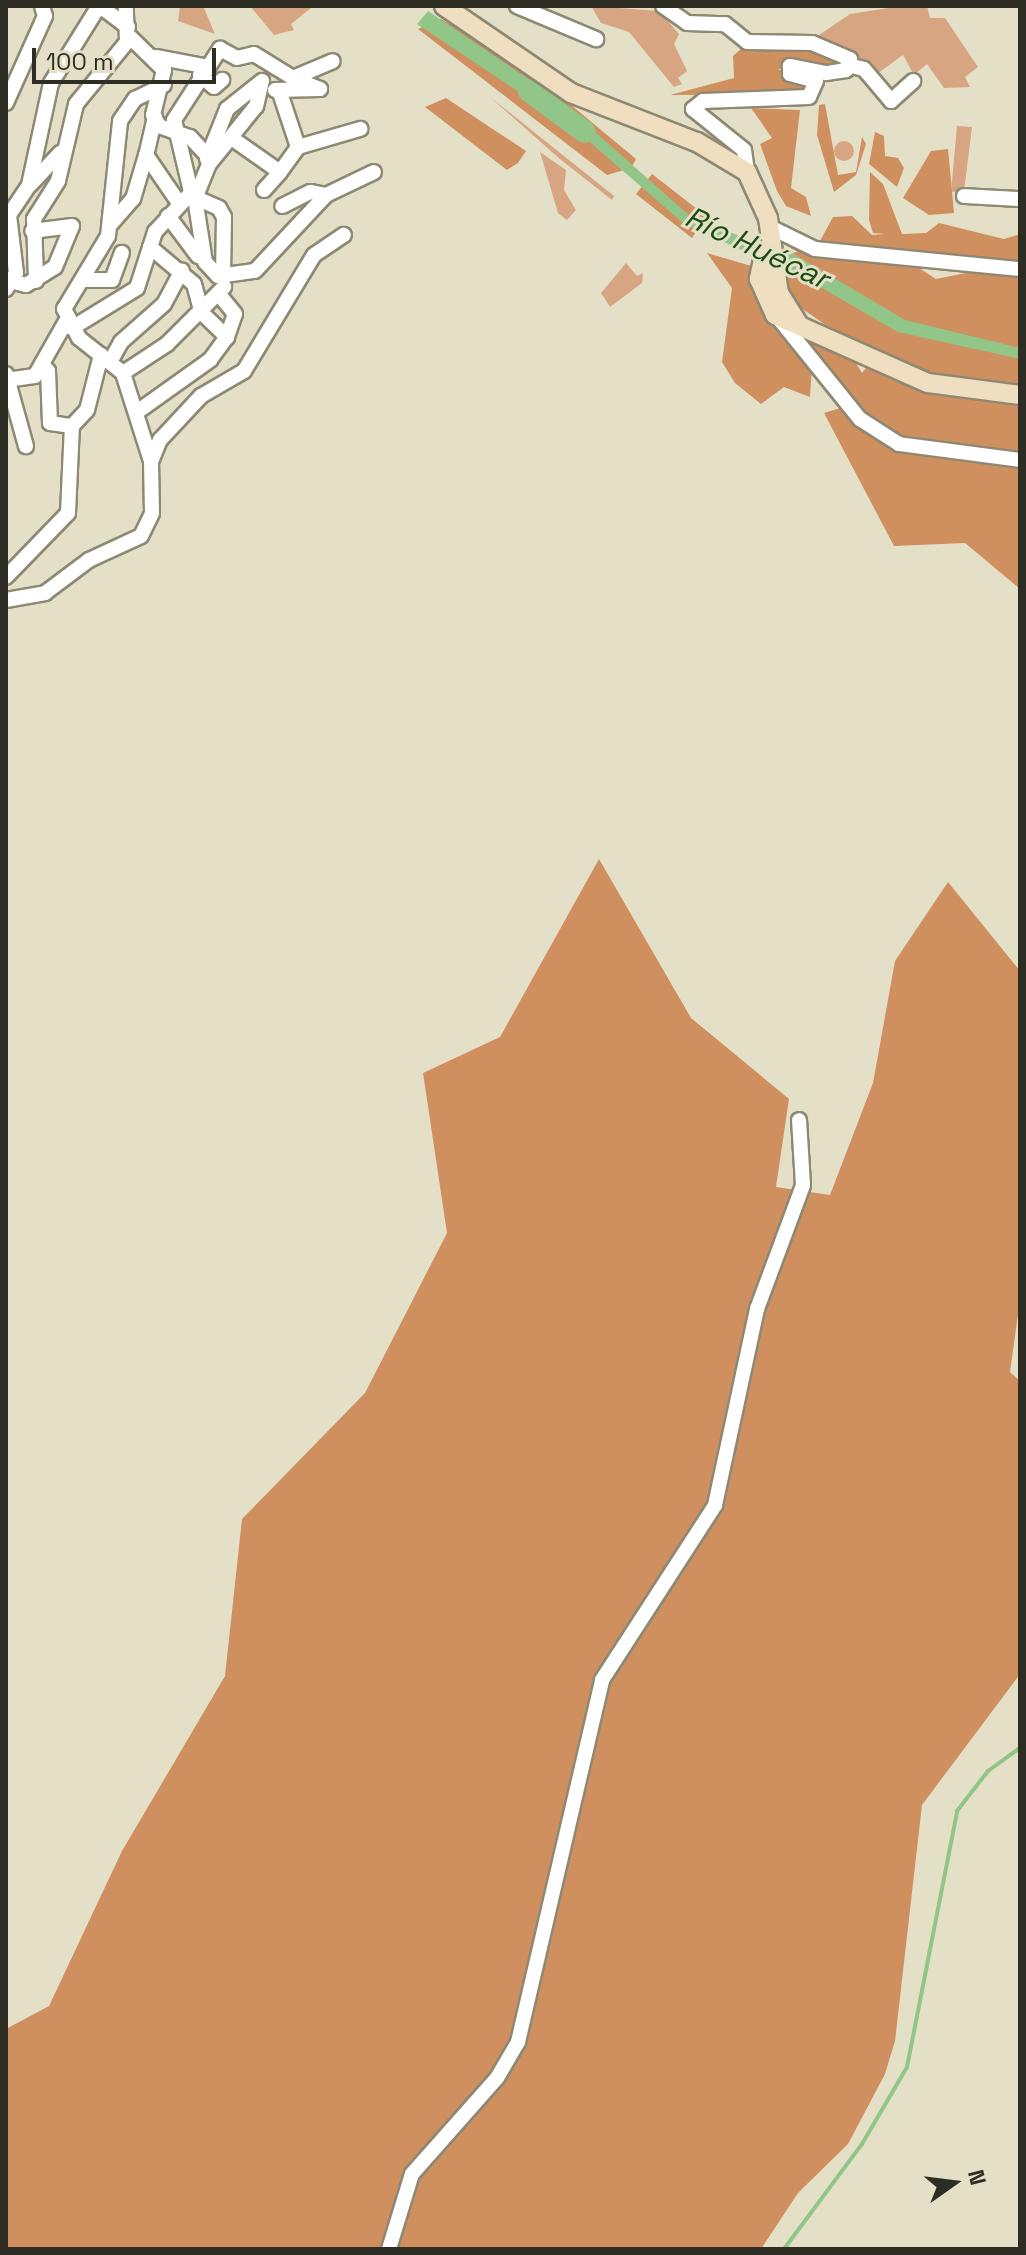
<!DOCTYPE html>
<meta charset="utf-8">
<style>
body{margin:0}
#map{position:relative;width:1026px;height:2255px;overflow:hidden;background:#e4e0c8;font-family:"Space Grotesk",sans-serif}
div>[style]{position:absolute}
.green>*{inset:0;background:#d7a582}
.round{border-radius:50%}
.forest>*{inset:0;background:#d08f5f}
.water>*{inset:0;background:#92c689}
.stream>*{height:4px;margin:-2px;padding:0 2px;transform-origin:2px;border-radius:2px;background:#92c689}
.river>*{height:22px;margin:-11px;padding:0 11px;transform-origin:11px;border-radius:11px;background:#92c689}
.roads{filter:drop-shadow(2px 0 #8d8973) drop-shadow(-2px 0 #8d8973) drop-shadow(0 2px #8d8973) drop-shadow(0 -2px #8d8973)}
.street>*{height:14px;margin:-7px;padding:0 7px;transform-origin:7px;border-radius:7px;background:#fff}
.secondary>*{height:18px;margin:-9px;padding:0 9px;transform-origin:9px;border-radius:9px;background:#efdebf}
span{translate:-50% -50%;white-space:nowrap;text-align:center;line-height:1.15;-webkit-text-stroke:6px #e4e0c8;paint-order:stroke}
.water-label{font-size:30px;color:#1a4d11;font-style:italic}
.frame{position:absolute;inset:0;border:8px solid #2e2d24;pointer-events:none}
.north{position:absolute;left:914px;top:2143px;width:80px;height:80px;-webkit-text-stroke:6px #e4e0c8;paint-order:stroke;rotate:76deg;font-size:22px;font-weight:700;line-height:32px;text-align:center;color:#2e2d24}
.north::after{content:'';display:block;margin:auto;width:28px;height:36px;background:#2e2d24;clip-path:polygon(50% 0,100% 100%,50% 72%,0 100%)}
.scale{position:absolute;left:32px;top:48px;width:184px;height:36px;box-sizing:border-box;border:4px solid #2e2d24;border-top:0;padding-left:10px;font-size:24px;line-height:28px;white-space:nowrap;color:#2e2d24;-webkit-text-stroke:6px #e4e0c8;paint-order:stroke}
</style>
<div id="map">
<div class="green">
<div style="clip-path:polygon(180px 6px,203px 6px,215px 34px,178px 21px)"></div>
<div style="clip-path:polygon(250px 6px,294px 6px,311px 8px,291px 24px,294px 30px,274px 35px)"></div>
<div style="clip-path:polygon(591px 6px,659px 11px,679px 34px,674px 44px,687px 71px,678px 78px,682px 84px,674px 87px,629px 32px,601px 23px)"></div>
<div style="clip-path:polygon(901px 6px,927px 6px,930px 18px,945px 18px,978px 67px,965px 77px,970px 87px,944px 88px,927px 64px,914px 75px,903px 55px,874px 76px,813px 39px,850px 14px)"></div>
<div style="clip-path:polygon(490px 97px,614px 196px,612px 200px,560px 159px)"></div>
<div style="clip-path:polygon(957px 126px,972px 127px,964px 191px,951px 192px)"></div>
<div class="round" style="left:834px;top:141px;width:20px;height:20px"></div>
<div style="clip-path:polygon(540px 152px,566px 170px,564px 190px,576px 210px,567px 220px,558px 213px)"></div>
<div style="clip-path:polygon(626px 263px,637px 276px,643px 273px,642px 283px,610px 307px,601px 293px)"></div>
</div>
<div class="forest">
<div style="clip-path:polygon(441px 19px,571px 93px,565px 100px,636px 159px,631px 168px,607px 175px,418px 29px)"></div>
<div style="clip-path:polygon(742px 48px,815px 49px,846px 65px,778px 69px,810px 82px,802px 94px,670px 95px,734px 78px,733px 56px)"></div>
<div style="clip-path:polygon(446px 98px,526px 151px,518px 163px,507px 170px,425px 107px)"></div>
<div style="clip-path:polygon(825px 104px,838px 175px,856px 172px,862px 137px,866px 144px,856px 175px,834px 192px,817px 135px,819px 105px)"></div>
<div style="clip-path:polygon(751px 108px,800px 110px,791px 188px,806px 197px,811px 216px,786px 206px,777px 191px,760px 144px,772px 138px)"></div>
<div style="clip-path:polygon(875px 132px,884px 136px,885px 156px,898px 158px,904px 168px,897px 187px,869px 164px)"></div>
<div style="clip-path:polygon(948px 149px,954px 213px,929px 215px,903px 198px,931px 151px)"></div>
<div style="clip-path:polygon(870px 172px,883px 184px,902px 234px,926px 233px,939px 223px,1004px 239px,1020px 234px,1020px 260px,915px 258px,820px 241px,833px 217px,852px 216px,872px 235px,885px 234px,873px 233px,869px 220px)"></div>
<div style="clip-path:polygon(652px 174px,706px 216px,692px 238px,636px 194px)"></div>
<div style="clip-path:polygon(791px 248px,916px 266px,936px 279px,981px 270px,1020px 273px,1020px 589px,965px 543px,894px 546px,824px 413px,857px 403px,798px 332px,853px 358px,862px 373px,874px 358px,801px 308px,784px 280px)"></div>
<div style="clip-path:polygon(707px 253px,768px 271px,783px 339px,812px 367px,810px 397px,784px 387px,761px 404px,735px 383px,722px 362px,732px 288px)"></div>
<div style="clip-path:polygon(599px 859px,691px 1018px,789px 1099px,776px 1187px,830px 1195px,873px 1083px,895px 961px,948px 882px,1020px 971px,1020px 1300px,1010px 1372px,1020px 1381px,1020px 1674px,922px 1805px,895px 2041px,885px 2074px,848px 2144px,798px 2193px,761px 2249px,6px 2249px,6px 2029px,49px 2006px,122px 1851px,225px 1676px,242px 1519px,365px 1393px,447px 1233px,423px 1073px,500px 1037px)"></div>
</div>
<div class="water">
<div style="clip-path:polygon(428px 11px,558px 99px,549px 112px,417px 24px)"></div>
<div style="clip-path:polygon(567px 107px,692px 218px,759px 243px,755px 256px,684px 224px,560px 116px)"></div>
<div style="clip-path:polygon(780px 246px,905px 320px,1020px 348px,1020px 359px,898px 332px,777px 262px)"></div>
</div>
<div class="stream">
<div style="left:784px;top:2249px;width:131px;rotate:-53.4deg"></div>
<div style="left:862px;top:2144px;width:89px;rotate:-59.7deg"></div>
<div style="left:907px;top:2067px;width:261px;rotate:-78.9deg"></div>
<div style="left:957px;top:1811px;width:51px;rotate:-52.2deg"></div>
<div style="left:988px;top:1771px;width:39px;rotate:-36deg"></div>
</div>
<div class="river">
<div style="left:529px;top:91px;width:69px;rotate:36.2deg"></div>
</div>
<div class="roads">
<div class="street">
<div style="left:100px;top:6px;width:35px;rotate:37deg"></div>
<div style="left:517px;top:6px;width:86px;rotate:22.7deg"></div>
<div style="left:663px;top:6px;width:29px;rotate:35deg"></div>
<div style="left:687px;top:23px;width:38px;rotate:2deg"></div>
<div style="left:725px;top:24px;width:28px;rotate:39deg"></div>
<div style="left:747px;top:42px;width:65px;rotate:0.9deg"></div>
<div style="left:812px;top:43px;width:41px;rotate:22.8deg"></div>
<div style="left:850px;top:59px;width:12px;rotate:110deg"></div>
<div style="left:846px;top:70px;width:20px;rotate:171deg"></div>
<div style="left:826px;top:73px;width:37px;rotate:-169deg"></div>
<div style="left:790px;top:66px;width:8px;rotate:90deg"></div>
<div style="left:790px;top:74px;width:27px;rotate:15deg"></div>
<div style="left:816px;top:81px;width:17px;rotate:114deg"></div>
<div style="left:809px;top:97px;width:106px;rotate:177.8deg"></div>
<div style="left:703px;top:101px;width:13px;rotate:141deg"></div>
<div style="left:693px;top:109px;width:65px;rotate:38.8deg"></div>
<div style="left:744px;top:150px;width:22px;rotate:82deg"></div>
<div style="left:129px;top:36px;width:49px;rotate:44.2deg"></div>
<div style="left:164px;top:70px;width:46px;rotate:103.7deg"></div>
<div style="left:153px;top:115px;width:13px;rotate:61deg"></div>
<div style="left:159px;top:126px;width:33px;rotate:20deg"></div>
<div style="left:190px;top:137px;width:21px;rotate:47deg"></div>
<div style="left:156px;top:57px;width:49px;rotate:10.6deg"></div>
<div style="left:852px;top:66px;width:12px;rotate:14deg"></div>
<div style="left:864px;top:69px;width:42px;rotate:49.8deg"></div>
<div style="left:891px;top:101px;width:30px;rotate:-42deg"></div>
<div style="left:200px;top:75px;width:18px;rotate:41deg"></div>
<div style="left:214px;top:87px;width:11px;rotate:-41deg"></div>
<div style="left:261px;top:85px;width:22px;rotate:103deg"></div>
<div style="left:256px;top:106px;width:75px;rotate:129deg"></div>
<div style="left:209px;top:164px;width:37px;rotate:112deg"></div>
<div style="left:195px;top:198px;width:65px;rotate:81.1deg"></div>
<div style="left:205px;top:262px;width:19px;rotate:47deg"></div>
<div style="left:218px;top:276px;width:37px;rotate:-8deg"></div>
<div style="left:255px;top:271px;width:104px;rotate:-46.9deg"></div>
<div style="left:326px;top:195px;width:16px;rotate:-169deg"></div>
<div style="left:310px;top:192px;width:31px;rotate:153deg"></div>
<div style="left:275px;top:90px;width:45px;rotate:-1.3deg"></div>
<div style="left:320px;top:89px;width:29px;rotate:-158deg"></div>
<div style="left:293px;top:78px;width:43px;rotate:-23deg"></div>
<div style="left:6px;top:103px;width:95px;rotate:-65.9deg"></div>
<div style="left:45px;top:16px;width:10px;rotate:-107deg"></div>
<div style="left:155px;top:117px;width:39px;rotate:103deg"></div>
<div style="left:146px;top:155px;width:58px;rotate:55.5deg"></div>
<div style="left:233px;top:139px;width:57px;rotate:35.1deg"></div>
<div style="left:280px;top:172px;width:31px;rotate:-54deg"></div>
<div style="left:298px;top:147px;width:60px;rotate:-108.4deg"></div>
<div style="left:298px;top:147px;width:65px;rotate:-16.2deg"></div>
<div style="left:207px;top:159px;width:54px;rotate:-68.2deg"></div>
<div style="left:227px;top:109px;width:45px;rotate:-38.7deg"></div>
<div style="left:30px;top:185px;width:44px;rotate:-46.8deg"></div>
<div style="left:264px;top:190px;width:24px;rotate:-48deg"></div>
<div style="left:326px;top:195px;width:53px;rotate:-25.6deg"></div>
<div style="left:964px;top:196px;width:56px;rotate:3.1deg"></div>
<div style="left:168px;top:216px;width:50px;rotate:53.1deg"></div>
<div style="left:110px;top:225px;width:35px;rotate:-49deg"></div>
<div style="left:133px;top:199px;width:46px;rotate:-73.5deg"></div>
<div style="left:770px;top:227px;width:50px;rotate:26.1deg"></div>
<div style="left:815px;top:249px;width:206px;rotate:5.6deg"></div>
<div style="left:150px;top:247px;width:57px;rotate:40.1deg"></div>
<div style="left:194px;top:284px;width:30px;rotate:75deg"></div>
<div style="left:202px;top:313px;width:35px;rotate:44deg"></div>
<div style="left:223px;top:275px;width:58px;rotate:-89deg"></div>
<div style="left:224px;top:217px;width:10px;rotate:-119deg"></div>
<div style="left:219px;top:208px;width:30px;rotate:-156deg"></div>
<div style="left:192px;top:196px;width:78px;rotate:-103.3deg"></div>
<div style="left:174px;top:120px;width:85px;rotate:-57.1deg"></div>
<div style="left:220px;top:49px;width:19px;rotate:28deg"></div>
<div style="left:237px;top:58px;width:17px;rotate:-13deg"></div>
<div style="left:254px;top:54px;width:46px;rotate:31.6deg"></div>
<div style="left:87px;top:280px;width:25px"></div>
<div style="left:112px;top:280px;width:29px;rotate:-70deg"></div>
<div style="left:36px;top:281px;width:62px;rotate:-91.8deg"></div>
<div style="left:34px;top:219px;width:45px;rotate:-57.7deg"></div>
<div style="left:58px;top:181px;width:79px;rotate:-76.8deg"></div>
<div style="left:76px;top:104px;width:80px;rotate:-50.6deg"></div>
<div style="left:127px;top:42px;width:36px;rotate:-92deg"></div>
<div style="left:14px;top:282px;width:12px;rotate:14deg"></div>
<div style="left:26px;top:285px;width:34px;rotate:-32deg"></div>
<div style="left:55px;top:267px;width:44px;rotate:-67.5deg"></div>
<div style="left:72px;top:226px;width:40px;rotate:172.9deg"></div>
<div style="left:6px;top:289px;width:19px;rotate:-58deg"></div>
<div style="left:16px;top:273px;width:58px;rotate:-96.9deg"></div>
<div style="left:9px;top:215px;width:36px;rotate:-56deg"></div>
<div style="left:29px;top:185px;width:104px;rotate:-77.8deg"></div>
<div style="left:51px;top:83px;width:91px;rotate:-58.1deg"></div>
<div style="left:776px;top:315px;width:134px;rotate:51.1deg"></div>
<div style="left:860px;top:419px;width:46px;rotate:32.7deg"></div>
<div style="left:899px;top:444px;width:122px;rotate:7.5deg"></div>
<div style="left:72px;top:328px;width:76px;rotate:-31.6deg"></div>
<div style="left:137px;top:288px;width:59px;rotate:-72.2deg"></div>
<div style="left:155px;top:232px;width:53px;rotate:-47.3deg"></div>
<div style="left:110px;top:362px;width:23px;rotate:-61deg"></div>
<div style="left:121px;top:342px;width:57px;rotate:-41.5deg"></div>
<div style="left:164px;top:304px;width:38px;rotate:-62deg"></div>
<div style="left:42px;top:364px;width:9px;rotate:49deg"></div>
<div style="left:48px;top:371px;width:52px;rotate:87.8deg"></div>
<div style="left:50px;top:423px;width:22px;rotate:8deg"></div>
<div style="left:123px;top:373px;width:53px;rotate:-33.4deg"></div>
<div style="left:167px;top:344px;width:81px;rotate:-45deg"></div>
<div style="left:6px;top:374px;width:75px;rotate:74.5deg"></div>
<div style="left:6px;top:380px;width:29px;rotate:-8deg"></div>
<div style="left:35px;top:376px;width:67px;rotate:-60.4deg"></div>
<div style="left:137px;top:412px;width:90px;rotate:-35.5deg"></div>
<div style="left:210px;top:360px;width:29px;rotate:-54deg"></div>
<div style="left:227px;top:337px;width:24px;rotate:-71deg"></div>
<div style="left:235px;top:314px;width:26px;rotate:-129deg"></div>
<div style="left:151px;top:461px;width:92px;rotate:-107.7deg"></div>
<div style="left:123px;top:373px;width:56px;rotate:-141.5deg"></div>
<div style="left:79px;top:338px;width:33px;rotate:-117deg"></div>
<div style="left:64px;top:309px;width:85px;rotate:-58.9deg"></div>
<div style="left:108px;top:236px;width:116px;rotate:-84deg"></div>
<div style="left:120px;top:121px;width:27px;rotate:-56deg"></div>
<div style="left:135px;top:99px;width:32px;rotate:-26deg"></div>
<div style="left:6px;top:577px;width:89px;rotate:-45.9deg"></div>
<div style="left:68px;top:513px;width:87px;rotate:-87.4deg"></div>
<div style="left:72px;top:426px;width:22px;rotate:-47deg"></div>
<div style="left:87px;top:410px;width:57px;rotate:-75.7deg"></div>
<div style="left:6px;top:600px;width:40px;rotate:-10deg"></div>
<div style="left:45px;top:593px;width:55px;rotate:-36.9deg"></div>
<div style="left:89px;top:560px;width:57px;rotate:-24.8deg"></div>
<div style="left:141px;top:536px;width:25px;rotate:-64deg"></div>
<div style="left:152px;top:513px;width:51px;rotate:-91.1deg"></div>
<div style="left:151px;top:462px;width:24px;rotate:-68deg"></div>
<div style="left:160px;top:440px;width:60px;rotate:-47deg"></div>
<div style="left:201px;top:396px;width:50px;rotate:-30.2deg"></div>
<div style="left:244px;top:371px;width:135px;rotate:-58.9deg"></div>
<div style="left:314px;top:255px;width:36px;rotate:-34deg"></div>
<div style="left:389px;top:2249px;width:78px;rotate:-73deg"></div>
<div style="left:412px;top:2174px;width:128px;rotate:-48.5deg"></div>
<div style="left:497px;top:2078px;width:42px;rotate:-59.7deg"></div>
<div style="left:518px;top:2042px;width:372px;rotate:-76.9deg"></div>
<div style="left:602px;top:1680px;width:208px;rotate:-57.1deg"></div>
<div style="left:715px;top:1505px;width:200px;rotate:-77.9deg"></div>
<div style="left:757px;top:1309px;width:132px;rotate:-69.6deg"></div>
<div style="left:803px;top:1185px;width:65px;rotate:-93.5deg"></div>
</div>
<div class="secondary">
<div style="left:444px;top:6px;width:154px;rotate:34.4deg"></div>
<div style="left:571px;top:93px;width:135px;rotate:21.3deg"></div>
<div style="left:697px;top:142px;width:58px;rotate:31deg"></div>
<div style="left:747px;top:172px;width:51px;rotate:65.5deg"></div>
<div style="left:768px;top:218px;width:76px;rotate:81.7deg"></div>
<div style="left:779px;top:293px;width:36px;rotate:58deg"></div>
<div style="left:765px;top:250px;width:30px;rotate:102deg"></div>
<div style="left:759px;top:279px;width:39px;rotate:66deg"></div>
<div style="left:775px;top:315px;width:167px;rotate:24deg"></div>
<div style="left:928px;top:383px;width:93px;rotate:7.4deg"></div>
</div>
</div>
<div class="water-label">
<span style="left:757px;top:248px;rotate:25deg">Río Huécar</span>
</div>
<div class="frame"></div>
<div class="north">N</div>
<div class="scale">100 m</div>
</div>
